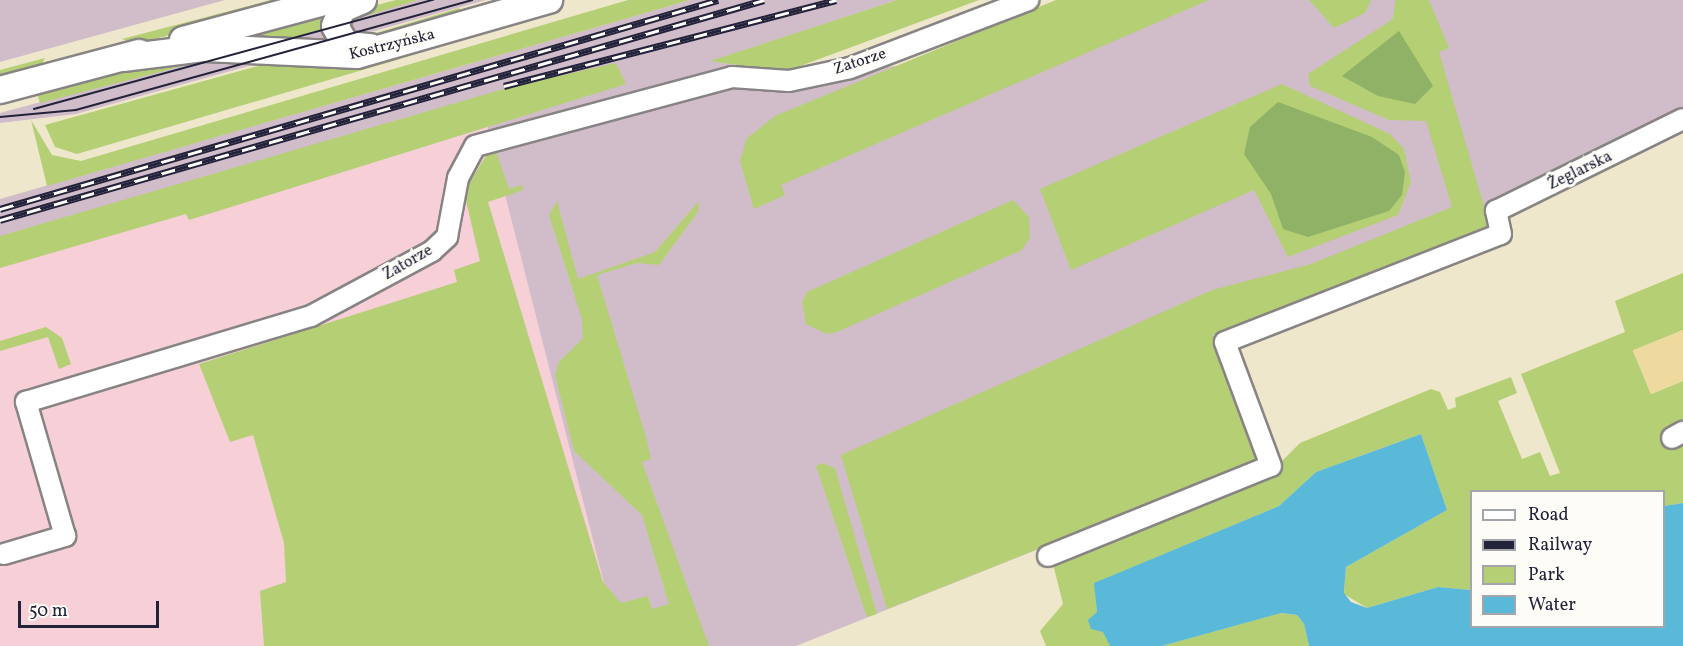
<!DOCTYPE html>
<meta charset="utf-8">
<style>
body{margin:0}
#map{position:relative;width:1683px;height:646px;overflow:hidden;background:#efe7cc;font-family:Vollkorn,serif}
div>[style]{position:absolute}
.built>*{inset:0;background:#f6cfd7}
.industrial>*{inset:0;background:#d1bdc9}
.green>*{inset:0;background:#b5cf75}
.forest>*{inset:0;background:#90b266}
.sand>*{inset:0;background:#eeda9e}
.water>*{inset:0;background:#5ab8d8}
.roads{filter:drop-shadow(2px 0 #888484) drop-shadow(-2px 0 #888484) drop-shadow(0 2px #888484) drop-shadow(0 -2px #888484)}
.minor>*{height:20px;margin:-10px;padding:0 10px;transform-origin:10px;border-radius:10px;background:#fff}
.major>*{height:26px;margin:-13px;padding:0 13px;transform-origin:13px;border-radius:13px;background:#fff}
.tram>*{height:1.5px;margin:-0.75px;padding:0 0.75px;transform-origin:0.75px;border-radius:0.75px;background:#22223b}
.rail>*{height:7px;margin-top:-3.5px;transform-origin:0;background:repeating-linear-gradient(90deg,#fdfcf7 0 14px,#22223b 0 28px);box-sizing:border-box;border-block:2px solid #22223b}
span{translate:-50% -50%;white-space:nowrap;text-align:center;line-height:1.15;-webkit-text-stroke:6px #fdfcf7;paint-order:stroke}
.street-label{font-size:16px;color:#22223b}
.legend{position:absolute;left:1470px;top:490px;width:195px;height:138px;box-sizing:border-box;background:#fdfcf7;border:2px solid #a5a5ac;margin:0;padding:8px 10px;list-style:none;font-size:18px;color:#22223b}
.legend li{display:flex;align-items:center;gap:12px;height:30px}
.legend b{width:30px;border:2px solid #a5a5ac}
.scale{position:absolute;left:18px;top:601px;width:141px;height:27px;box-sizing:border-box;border:3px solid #22223b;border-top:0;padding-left:8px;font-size:18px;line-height:21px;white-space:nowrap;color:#22223b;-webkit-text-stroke:4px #fdfcf7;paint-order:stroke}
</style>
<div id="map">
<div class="built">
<div style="clip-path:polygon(487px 124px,617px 634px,565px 646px,0 646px,0 246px)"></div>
</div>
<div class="industrial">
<div style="clip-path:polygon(0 0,225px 0,0 62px)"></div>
<div style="clip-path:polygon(418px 0,486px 0,76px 114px,0 123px,0 113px)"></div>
<div style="clip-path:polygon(690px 0,897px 0,712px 61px,784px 72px,900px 66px,1062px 0,1683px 0,1683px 113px,1485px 209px,1491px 230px,1213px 335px,1259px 461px,796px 646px,709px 646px,703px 636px,620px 646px,487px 124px,0 246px,0 199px)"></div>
</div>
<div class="green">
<div style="clip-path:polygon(271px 0,304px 0,136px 44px,122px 39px)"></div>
<div style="clip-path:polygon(396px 0,418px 0,349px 21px,358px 10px)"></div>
<div style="clip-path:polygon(628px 0,690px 0,47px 186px,31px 120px,52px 155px,81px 161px)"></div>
<div style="clip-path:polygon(897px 0,979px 0,784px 72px,710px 61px)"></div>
<div style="clip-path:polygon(1056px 0,1209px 0,781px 185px,785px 195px,754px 209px,740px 161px,747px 138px,775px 116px)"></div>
<div style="clip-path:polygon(1309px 0,1371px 0,1365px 13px,1334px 28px)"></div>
<div style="clip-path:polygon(1395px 0,1429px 0,1449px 48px,1439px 52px,1491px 230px,1213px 335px,1259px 461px,887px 609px,841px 455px,1212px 290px,1311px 264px,1452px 207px,1426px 121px,1389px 120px,1310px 86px,1308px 74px,1393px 19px)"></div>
<div style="clip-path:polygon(459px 8px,461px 14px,370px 39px,373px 34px)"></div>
<div style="clip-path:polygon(324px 12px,322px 29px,279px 43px,229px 36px)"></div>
<div style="clip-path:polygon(229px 54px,40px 103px,37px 93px,160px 61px)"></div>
<div style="clip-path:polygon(45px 58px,40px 67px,0 78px,0 70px)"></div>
<div style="clip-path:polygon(400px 59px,77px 154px,55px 147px,45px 125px,269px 63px)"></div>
<div style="clip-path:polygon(616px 63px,626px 84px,189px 220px,186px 214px,0 268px,0 236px,507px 88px)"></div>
<div style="clip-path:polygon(1282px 84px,1390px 134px,1404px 149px,1411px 182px,1398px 215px,1288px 257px,1254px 190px,1071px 270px,1040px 189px)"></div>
<div style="clip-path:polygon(496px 151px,509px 189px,522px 185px,523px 190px,488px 202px,603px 582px,621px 603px,648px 596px,652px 609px,669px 604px,642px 515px,574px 451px,555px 375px,559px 362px,583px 338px,582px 319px,549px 215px,557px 201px,578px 279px,655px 252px,699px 201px,698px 212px,659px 265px,637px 263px,597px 275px,646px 437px,651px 459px,642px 462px,709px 646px,264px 646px,260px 591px,286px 582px,284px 543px,253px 435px,230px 442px,199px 364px,457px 282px,454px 270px,480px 261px,464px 192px,487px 154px)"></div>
<div style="clip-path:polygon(1013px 200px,1029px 217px,1030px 238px,1022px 250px,837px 332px,826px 334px,806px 324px,802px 302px,807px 292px)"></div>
<div style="clip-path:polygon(1683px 273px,1683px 330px,1633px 351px,1651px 394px,1683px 381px,1683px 503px,1664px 506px,1664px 492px,1472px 492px,1471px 590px,1438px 587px,1367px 608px,1344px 594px,1346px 567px,1447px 510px,1421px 434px,1316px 472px,1279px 506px,1095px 583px,1097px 612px,1110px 646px,1046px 646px,1040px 631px,1063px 604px,1054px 568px,1058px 558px,1275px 468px,1300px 443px,1431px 389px,1440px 392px,1448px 410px,1456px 407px,1455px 398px,1511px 377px,1517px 393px,1498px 401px,1522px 459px,1540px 452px,1550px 476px,1560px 473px,1521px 374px,1625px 332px,1615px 301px)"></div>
<div style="clip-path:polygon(46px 327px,62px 338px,71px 364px,59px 369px,48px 337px,0 351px,0 341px)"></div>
<div style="clip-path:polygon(822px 463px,835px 468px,877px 614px,867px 617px,816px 466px)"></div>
<div style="clip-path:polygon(1280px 613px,1297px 615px,1304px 624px,1309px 646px,1162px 646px)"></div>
</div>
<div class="forest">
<div style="clip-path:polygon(1399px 31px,1433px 86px,1415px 104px,1378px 96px,1342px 76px)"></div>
<div style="clip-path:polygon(1278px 102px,1372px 137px,1399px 155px,1405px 172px,1402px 195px,1389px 211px,1308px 237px,1283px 229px,1271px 194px,1244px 154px,1250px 127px)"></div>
</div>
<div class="sand">
<div style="clip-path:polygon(1683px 330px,1683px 381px,1651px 394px,1633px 350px)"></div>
</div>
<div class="water">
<div style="clip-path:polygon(1421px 434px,1447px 510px,1346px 567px,1344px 593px,1351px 602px,1367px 608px,1438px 587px,1471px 590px,1472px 626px,1664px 626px,1664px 506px,1683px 503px,1683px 646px,1309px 646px,1304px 624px,1297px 615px,1281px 613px,1162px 646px,1110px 646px,1103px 632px,1091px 629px,1088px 620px,1097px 612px,1094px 583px,1279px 506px,1316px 472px)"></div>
</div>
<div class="roads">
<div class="minor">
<div style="left:1672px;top:438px;width:13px;rotate:-29deg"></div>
<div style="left:4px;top:554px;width:64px;rotate:-16.4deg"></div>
<div style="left:65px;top:536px;width:140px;rotate:-106.2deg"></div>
<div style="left:26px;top:402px;width:298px;rotate:-16.8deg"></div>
<div style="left:311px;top:316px;width:137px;rotate:-28.2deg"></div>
<div style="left:432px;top:251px;width:21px;rotate:-43deg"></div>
<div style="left:447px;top:237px;width:60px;rotate:-79.4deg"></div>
<div style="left:458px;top:178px;width:36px;rotate:-62deg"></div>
<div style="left:475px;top:146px;width:266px;rotate:-15deg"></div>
<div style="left:732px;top:77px;width:57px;rotate:4deg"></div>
<div style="left:789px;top:81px;width:62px;rotate:-12deg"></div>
<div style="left:850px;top:68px;width:191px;rotate:-20.9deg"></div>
<div style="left:1048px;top:556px;width:240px;rotate:-22deg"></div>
<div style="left:1271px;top:466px;width:132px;rotate:-110.4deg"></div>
<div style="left:1225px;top:342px;width:296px;rotate:-21.4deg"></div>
<div style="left:1501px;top:234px;width:24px;rotate:-102deg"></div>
<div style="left:1496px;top:211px;width:208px;rotate:-26.2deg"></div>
</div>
<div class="major">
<div style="left:363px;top:0;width:23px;rotate:157deg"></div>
<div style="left:342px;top:9px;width:18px;rotate:112deg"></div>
<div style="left:335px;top:26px;width:22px;rotate:60deg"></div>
<div style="left:346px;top:45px;width:25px;rotate:5deg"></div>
<div style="left:183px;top:40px;width:153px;rotate:-15.1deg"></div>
<div style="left:123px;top:58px;width:83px;rotate:-7deg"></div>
<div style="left:205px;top:48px;width:152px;rotate:2.6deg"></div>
<div style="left:357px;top:55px;width:200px;rotate:-16deg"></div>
<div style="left:0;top:90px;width:144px;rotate:-14.9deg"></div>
</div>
</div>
<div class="tram">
<div style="left:34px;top:109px;width:414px;rotate:-15.3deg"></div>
<div style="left:0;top:117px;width:76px;rotate:-5.3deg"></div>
<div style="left:76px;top:110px;width:411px;rotate:-15.5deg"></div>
</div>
<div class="rail">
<div style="left:504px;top:86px;width:343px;rotate:-14.5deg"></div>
<div style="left:0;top:209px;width:748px;rotate:-16.23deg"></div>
<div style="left:0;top:220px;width:795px;rotate:-16.06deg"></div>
</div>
<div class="street-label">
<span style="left:392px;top:45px;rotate:-14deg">Kostrzyńska</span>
<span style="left:860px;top:62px;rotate:-18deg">Zatorze</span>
<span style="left:1580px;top:171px;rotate:-26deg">Żeglarska</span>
<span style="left:408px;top:263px;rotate:-30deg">Zatorze</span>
</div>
<ul class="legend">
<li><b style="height:8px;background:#fff"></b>Road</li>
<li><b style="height:8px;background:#22223b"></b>Railway</li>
<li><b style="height:16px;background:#b5cf75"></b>Park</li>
<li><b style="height:16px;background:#5ab8d8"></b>Water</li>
</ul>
<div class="scale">50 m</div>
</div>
